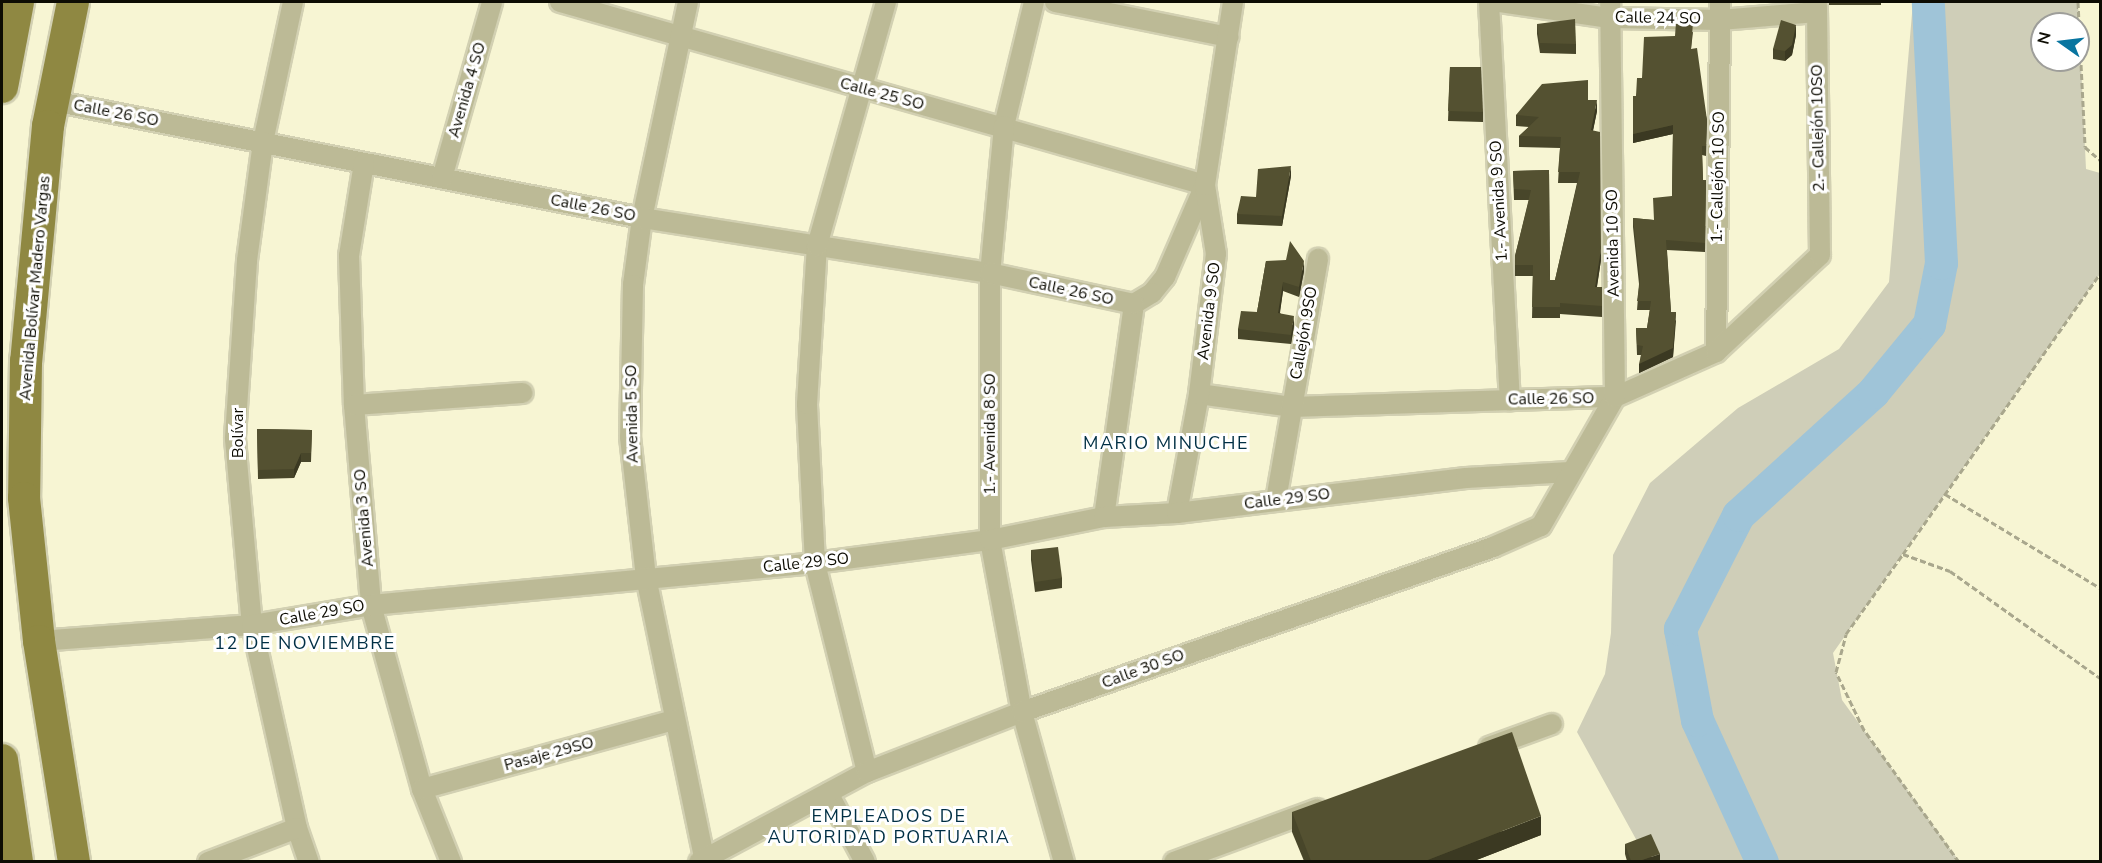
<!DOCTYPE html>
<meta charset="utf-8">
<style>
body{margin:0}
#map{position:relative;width:2102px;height:863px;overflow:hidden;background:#f7f5d3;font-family:"Nunito Sans",sans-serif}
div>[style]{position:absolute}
.green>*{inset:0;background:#cfceb8}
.river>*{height:33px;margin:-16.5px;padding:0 16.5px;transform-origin:16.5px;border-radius:16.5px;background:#9fc4d8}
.path>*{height:3px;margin-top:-1.5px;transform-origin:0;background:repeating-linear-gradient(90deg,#a9a78d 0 6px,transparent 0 9px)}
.roads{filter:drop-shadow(2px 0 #d2d0b2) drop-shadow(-2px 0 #d2d0b2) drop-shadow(0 2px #d2d0b2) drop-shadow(0 -2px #d2d0b2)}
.street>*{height:20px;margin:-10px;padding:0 10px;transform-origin:10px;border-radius:10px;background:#bcba96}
.primary>*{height:32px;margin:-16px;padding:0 16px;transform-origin:16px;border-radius:16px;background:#8f8842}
.wall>*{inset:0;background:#48462a}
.shaded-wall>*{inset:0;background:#3b3922}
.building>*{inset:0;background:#545131}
span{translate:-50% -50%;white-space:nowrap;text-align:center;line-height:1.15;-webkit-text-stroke:6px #fff;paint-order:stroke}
.street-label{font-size:16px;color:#0d0c03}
.neighbourhood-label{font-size:18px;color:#002f44;letter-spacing:1.5px}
.frame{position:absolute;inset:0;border:3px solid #0d0c03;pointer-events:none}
.north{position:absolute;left:2030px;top:12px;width:60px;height:60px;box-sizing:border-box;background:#fff;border:2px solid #9e9e9a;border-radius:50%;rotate:284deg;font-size:16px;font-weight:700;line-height:24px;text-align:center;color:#0d0c03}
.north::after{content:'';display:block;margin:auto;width:21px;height:27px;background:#0875a0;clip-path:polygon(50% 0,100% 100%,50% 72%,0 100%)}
</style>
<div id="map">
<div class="green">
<div style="clip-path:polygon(evenodd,1913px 2px,2078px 2px,2086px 169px,2100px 173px,2100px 274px,1833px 653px,1842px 700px,1959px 861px,1648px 861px,1577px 732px,1605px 674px,1611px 633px,1613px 555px,1650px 483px,1738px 408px,1839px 349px,1889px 282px,1913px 2px,2042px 24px,2078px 24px,2078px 60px,2042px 60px,2042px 24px)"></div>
</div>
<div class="river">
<div style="left:1762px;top:862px;width:156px;rotate:-114.6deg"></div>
<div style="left:1697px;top:720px;width:93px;rotate:-100.6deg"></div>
<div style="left:1680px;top:629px;width:128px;rotate:-63deg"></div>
<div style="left:1738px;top:515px;width:183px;rotate:-42.3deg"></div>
<div style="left:1873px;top:392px;width:88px;rotate:-50.5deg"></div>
<div style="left:1929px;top:324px;width:62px;rotate:-78.9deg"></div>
<div style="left:1941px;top:263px;width:261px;rotate:-92.9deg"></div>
</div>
<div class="path">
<div style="left:2078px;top:2px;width:145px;rotate:87.2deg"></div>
<div style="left:2085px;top:147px;width:20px;rotate:41deg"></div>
<div style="left:1945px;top:494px;width:181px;rotate:31.2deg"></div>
<div style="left:1903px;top:554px;width:342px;rotate:-54.9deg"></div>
<div style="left:1959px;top:862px;width:163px;rotate:-125.7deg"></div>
<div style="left:1864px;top:730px;width:64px;rotate:-115.8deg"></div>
<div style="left:1836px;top:672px;width:39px;rotate:-75deg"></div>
<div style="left:1846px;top:634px;width:98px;rotate:-54.5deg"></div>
<div style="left:1903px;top:554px;width:50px;rotate:19.9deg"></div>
<div style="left:1950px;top:571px;width:184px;rotate:35.5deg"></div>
</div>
<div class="roads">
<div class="street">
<div style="left:293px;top:2px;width:143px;rotate:102.1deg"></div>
<div style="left:263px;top:142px;width:120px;rotate:97.7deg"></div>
<div style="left:247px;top:261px;width:178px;rotate:93.9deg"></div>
<div style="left:235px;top:439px;width:187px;rotate:84.8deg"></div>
<div style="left:252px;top:625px;width:208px;rotate:77.5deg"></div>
<div style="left:297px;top:828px;width:36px;rotate:71deg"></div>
<div style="left:560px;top:2px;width:670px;rotate:15.84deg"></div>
<div style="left:1205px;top:185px;width:100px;rotate:113.5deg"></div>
<div style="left:1165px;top:277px;width:21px;rotate:129deg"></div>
<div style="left:1152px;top:293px;width:21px;rotate:149deg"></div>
<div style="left:1134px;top:304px;width:215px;rotate:98deg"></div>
<div style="left:688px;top:2px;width:221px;rotate:102deg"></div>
<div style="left:642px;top:218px;width:68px;rotate:97.7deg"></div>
<div style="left:633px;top:285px;width:152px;rotate:91.1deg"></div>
<div style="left:630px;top:437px;width:141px;rotate:83.5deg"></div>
<div style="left:646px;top:577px;width:291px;rotate:78.3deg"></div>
<div style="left:1034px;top:2px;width:128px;rotate:103.6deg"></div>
<div style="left:1004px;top:126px;width:148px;rotate:95.4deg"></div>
<div style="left:990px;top:273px;width:267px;rotate:90deg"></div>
<div style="left:990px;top:540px;width:175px;rotate:79.5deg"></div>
<div style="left:1022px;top:712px;width:156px;rotate:74.4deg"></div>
<div style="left:1055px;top:2px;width:177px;rotate:11.4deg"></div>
<div style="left:1489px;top:2px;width:399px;rotate:87deg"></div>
<div style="left:1500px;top:2px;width:111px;rotate:8.3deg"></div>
<div style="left:1610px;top:18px;width:110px;rotate:1deg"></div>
<div style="left:1720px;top:20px;width:97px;rotate:-4.7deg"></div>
<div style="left:53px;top:101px;width:601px;rotate:11.24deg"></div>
<div style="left:642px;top:218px;width:352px;rotate:9deg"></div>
<div style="left:990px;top:273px;width:147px;rotate:12.1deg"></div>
<div style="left:364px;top:163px;width:94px;rotate:99.2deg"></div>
<div style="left:349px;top:256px;width:149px;rotate:88.1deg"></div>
<div style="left:354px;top:405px;width:201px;rotate:85.1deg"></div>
<div style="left:371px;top:605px;width:191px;rotate:74.5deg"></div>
<div style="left:422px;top:789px;width:79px;rotate:68.3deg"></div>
<div style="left:442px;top:178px;width:183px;rotate:-74.1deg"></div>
<div style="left:1716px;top:352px;width:350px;rotate:-89.3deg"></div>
<div style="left:1199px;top:394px;width:93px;rotate:8deg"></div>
<div style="left:1291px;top:407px;width:324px;rotate:-1.8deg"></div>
<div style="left:1615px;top:397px;width:111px;rotate:-24deg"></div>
<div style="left:1716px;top:352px;width:142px;rotate:-43deg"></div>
<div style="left:1820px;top:255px;width:253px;rotate:-90.7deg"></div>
<div style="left:354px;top:405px;width:169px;rotate:-4.1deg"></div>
<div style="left:1276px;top:500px;width:245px;rotate:-80.1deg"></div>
<div style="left:1177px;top:513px;width:121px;rotate:-79.5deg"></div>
<div style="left:1199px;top:394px;width:141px;rotate:-83.1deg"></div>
<div style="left:1216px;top:254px;width:70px;rotate:-99.1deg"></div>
<div style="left:1205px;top:185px;width:185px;rotate:-81.3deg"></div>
<div style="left:39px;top:641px;width:214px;rotate:-4.3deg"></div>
<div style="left:252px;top:625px;width:121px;rotate:-9.5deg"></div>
<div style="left:371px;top:605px;width:446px;rotate:-5.4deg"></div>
<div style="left:815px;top:563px;width:177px;rotate:-7.5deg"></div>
<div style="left:990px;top:540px;width:116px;rotate:-11.4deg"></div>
<div style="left:1104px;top:517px;width:73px;rotate:-3.1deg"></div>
<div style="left:1177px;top:513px;width:291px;rotate:-6.9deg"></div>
<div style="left:1466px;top:478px;width:104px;rotate:-3.3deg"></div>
<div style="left:1489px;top:747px;width:67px;rotate:-20.1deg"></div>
<div style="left:867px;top:772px;width:215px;rotate:-104deg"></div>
<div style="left:815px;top:563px;width:159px;rotate:-92.9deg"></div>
<div style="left:807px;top:404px;width:158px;rotate:-86.4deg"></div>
<div style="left:817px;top:246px;width:254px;rotate:-74.2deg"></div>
<div style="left:422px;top:789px;width:262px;rotate:-15.3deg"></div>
<div style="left:828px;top:793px;width:78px;rotate:61.8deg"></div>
<div style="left:208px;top:862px;width:95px;rotate:-20.9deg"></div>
<div style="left:699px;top:862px;width:191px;rotate:-28.2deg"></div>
<div style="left:867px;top:772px;width:166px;rotate:-21.2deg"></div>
<div style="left:1022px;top:712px;width:499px;rotate:-19.3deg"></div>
<div style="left:1493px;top:547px;width:52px;rotate:-23.6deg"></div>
<div style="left:1541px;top:526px;width:149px;rotate:-60.2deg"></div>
<div style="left:1615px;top:397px;width:395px;rotate:-90.7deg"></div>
<div style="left:1174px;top:862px;width:153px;rotate:-20.2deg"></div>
</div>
<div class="primary">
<div style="left:73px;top:2px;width:126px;rotate:101.4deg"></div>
<div style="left:48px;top:126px;width:236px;rotate:95.3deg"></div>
<div style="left:26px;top:361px;width:137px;rotate:90.8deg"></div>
<div style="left:24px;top:498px;width:144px;rotate:84deg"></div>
<div style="left:39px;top:641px;width:224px;rotate:81deg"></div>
<div style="left:2px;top:87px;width:86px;rotate:-79.3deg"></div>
<div style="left:2px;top:760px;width:103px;rotate:81.6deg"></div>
</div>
</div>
<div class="wall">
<div style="clip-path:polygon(1829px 2px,1881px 2px,1881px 5px,1829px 5px)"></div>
<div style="clip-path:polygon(1537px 24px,1576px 44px,1576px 54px,1540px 53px,1537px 34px)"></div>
<div style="clip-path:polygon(1693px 32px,1691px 49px,1707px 120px,1706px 156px,1702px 155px,1703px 180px,1706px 180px,1705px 252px,1667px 250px,1671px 312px,1676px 321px,1673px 357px,1639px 373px,1641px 355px,1637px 355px,1636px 328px,1647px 328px,1650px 310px,1637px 310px,1639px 284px,1633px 227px,1633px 218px,1654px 220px,1672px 196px,1673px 134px,1633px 143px,1633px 96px,1636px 96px,1642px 78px,1675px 36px)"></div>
<div style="clip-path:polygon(1796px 35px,1792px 55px,1785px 61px,1773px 59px,1773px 49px)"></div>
<div style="clip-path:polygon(1450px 67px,1483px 112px,1483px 122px,1448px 121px)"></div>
<div style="clip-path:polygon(1588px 100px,1597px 111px,1593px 130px,1601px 260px,1597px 287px,1602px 287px,1602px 317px,1560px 314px,1560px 318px,1532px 318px,1533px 276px,1515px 276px,1515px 256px,1529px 200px,1514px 200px,1513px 171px,1549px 170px,1550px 280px,1555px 280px,1577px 183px,1558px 183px,1560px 148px,1519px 147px,1519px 136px,1529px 127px,1516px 126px,1516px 115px)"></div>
<div style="clip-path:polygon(1291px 176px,1282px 226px,1237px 224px,1237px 214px,1256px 197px)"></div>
<div style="clip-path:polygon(1266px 261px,1304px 271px,1299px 297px,1283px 291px,1280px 313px,1294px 326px,1291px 344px,1238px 339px,1238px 329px,1257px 312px)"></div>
<div style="clip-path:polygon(257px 429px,312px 430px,311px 462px,301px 462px,294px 478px,258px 479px)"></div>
<div style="clip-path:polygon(1031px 550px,1062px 578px,1062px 588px,1035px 592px,1031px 560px)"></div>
<div style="clip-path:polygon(1292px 812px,1541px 835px,1474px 861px,1304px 861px,1292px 832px)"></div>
<div style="clip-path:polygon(1625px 844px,1660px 861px,1627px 861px,1625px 854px)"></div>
</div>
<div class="shaded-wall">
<div style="clip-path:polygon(1796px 25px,1796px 35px,1792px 55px,1785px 61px,1785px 51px)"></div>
<div style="clip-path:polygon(1597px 100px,1597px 111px,1591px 141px,1591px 130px)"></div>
<div style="clip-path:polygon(1673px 125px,1673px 134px,1633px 143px,1633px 134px)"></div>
<div style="clip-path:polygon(1291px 166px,1291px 176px,1282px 226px,1282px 216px)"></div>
<div style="clip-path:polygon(1601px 249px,1601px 260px,1595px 298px,1595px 287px)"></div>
<div style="clip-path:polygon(1304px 261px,1304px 271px,1299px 297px,1299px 287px)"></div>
<div style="clip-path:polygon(1283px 282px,1283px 291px,1278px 323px,1278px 313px)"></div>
<div style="clip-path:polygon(1676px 312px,1673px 357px,1639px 373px,1639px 364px)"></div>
<div style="clip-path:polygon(1294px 316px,1294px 326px,1291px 344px,1291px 335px)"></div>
<div style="clip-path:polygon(301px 453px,301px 462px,294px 478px,294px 469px)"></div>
<div style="clip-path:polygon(1541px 816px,1541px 835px,1474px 861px,1425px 861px)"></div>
<div style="clip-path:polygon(1660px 854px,1660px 861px,1639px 861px)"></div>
</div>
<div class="building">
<div style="clip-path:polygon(1575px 19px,1576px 44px,1540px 43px,1537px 24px)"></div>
<div style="clip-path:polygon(1781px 20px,1796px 25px,1792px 45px,1785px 51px,1773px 49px)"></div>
<div style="clip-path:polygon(1676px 22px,1693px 22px,1691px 49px,1697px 48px,1707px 120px,1706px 146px,1702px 146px,1703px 180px,1706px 180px,1705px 243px,1666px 240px,1671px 312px,1676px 312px,1673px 348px,1639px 364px,1643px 346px,1637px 345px,1636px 328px,1647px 328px,1651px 301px,1637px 301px,1640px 280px,1633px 218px,1654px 220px,1653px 198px,1672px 196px,1673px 125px,1633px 134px,1633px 96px,1636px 96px,1637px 78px,1642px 78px,1644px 37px,1675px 36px)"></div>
<div style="clip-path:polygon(1450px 67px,1481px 67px,1483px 112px,1448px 111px)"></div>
<div style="clip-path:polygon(1588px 80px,1588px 100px,1597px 100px,1591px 130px,1600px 132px,1601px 249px,1595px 287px,1602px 287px,1602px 306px,1560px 303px,1560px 307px,1532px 307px,1533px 265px,1515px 265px,1515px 256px,1531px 190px,1514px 189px,1513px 171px,1549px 170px,1550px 280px,1555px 280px,1580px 172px,1558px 172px,1561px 137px,1519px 136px,1539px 117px,1516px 115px,1542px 84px)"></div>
<div style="clip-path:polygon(1291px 166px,1282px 216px,1237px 214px,1241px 196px,1256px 197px,1258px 169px)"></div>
<div style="clip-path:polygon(1290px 241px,1304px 261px,1299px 287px,1283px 282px,1278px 313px,1294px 316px,1291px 335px,1238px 329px,1241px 311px,1257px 312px,1266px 261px,1286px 260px)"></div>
<div style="clip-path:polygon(257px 429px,312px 430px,311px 453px,301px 453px,294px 469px,258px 470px)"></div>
<div style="clip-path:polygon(1058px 547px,1062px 578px,1035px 582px,1031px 550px)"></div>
<div style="clip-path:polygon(1512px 732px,1541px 816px,1425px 861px,1311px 861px,1292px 812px)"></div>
<div style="clip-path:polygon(1651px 834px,1660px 854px,1639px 861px,1631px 861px,1625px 844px)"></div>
</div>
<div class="street-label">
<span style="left:1658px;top:18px;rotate:1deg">Calle 24 SO</span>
<span style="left:467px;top:90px;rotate:-74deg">Avenida 4 SO</span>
<span style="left:882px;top:94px;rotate:15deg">Calle 25 SO</span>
<span style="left:116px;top:113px;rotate:11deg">Calle 26 SO</span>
<span style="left:1818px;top:128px;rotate:-91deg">2.- Callejón 10SO</span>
<span style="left:1718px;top:177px;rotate:-89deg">1.- Callejón 10 SO</span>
<span style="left:1499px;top:201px;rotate:-93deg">1.- Avenida 9 SO</span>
<span style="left:593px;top:208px;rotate:11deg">Calle 26 SO</span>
<span style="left:1613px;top:243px;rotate:-91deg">Avenida 10 SO</span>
<span style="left:35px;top:288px;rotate:-85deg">Avenida Bolívar Madero Vargas</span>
<span style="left:1071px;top:291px;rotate:12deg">Calle 26 SO</span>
<span style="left:1209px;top:311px;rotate:-83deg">Avenida 9 SO</span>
<span style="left:1304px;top:333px;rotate:-80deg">Callejón 9SO</span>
<span style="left:1551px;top:399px;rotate:-1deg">Calle 26 SO</span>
<span style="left:632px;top:414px;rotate:-91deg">Avenida 5 SO</span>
<span style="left:238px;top:433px;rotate:-90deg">Bolívar</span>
<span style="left:990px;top:434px;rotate:-90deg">1.- Avenida 8 SO</span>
<span style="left:1287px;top:499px;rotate:-7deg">Calle 29 SO</span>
<span style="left:364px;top:518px;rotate:-95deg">Avenida 3 SO</span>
<span style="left:806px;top:563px;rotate:-6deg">Calle 29 SO</span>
<span style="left:322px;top:613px;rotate:-10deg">Calle 29 SO</span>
<span style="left:1143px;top:669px;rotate:-20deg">Calle 30 SO</span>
<span style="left:549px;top:754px;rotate:-15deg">Pasaje 29SO</span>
</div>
<div class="neighbourhood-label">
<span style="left:1166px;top:443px">MARIO MINUCHE</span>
<span style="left:305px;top:643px">12 DE NOVIEMBRE</span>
<span style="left:889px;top:827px">EMPLEADOS DE<br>AUTORIDAD PORTUARIA</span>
</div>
<div class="frame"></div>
<div class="north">N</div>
</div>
